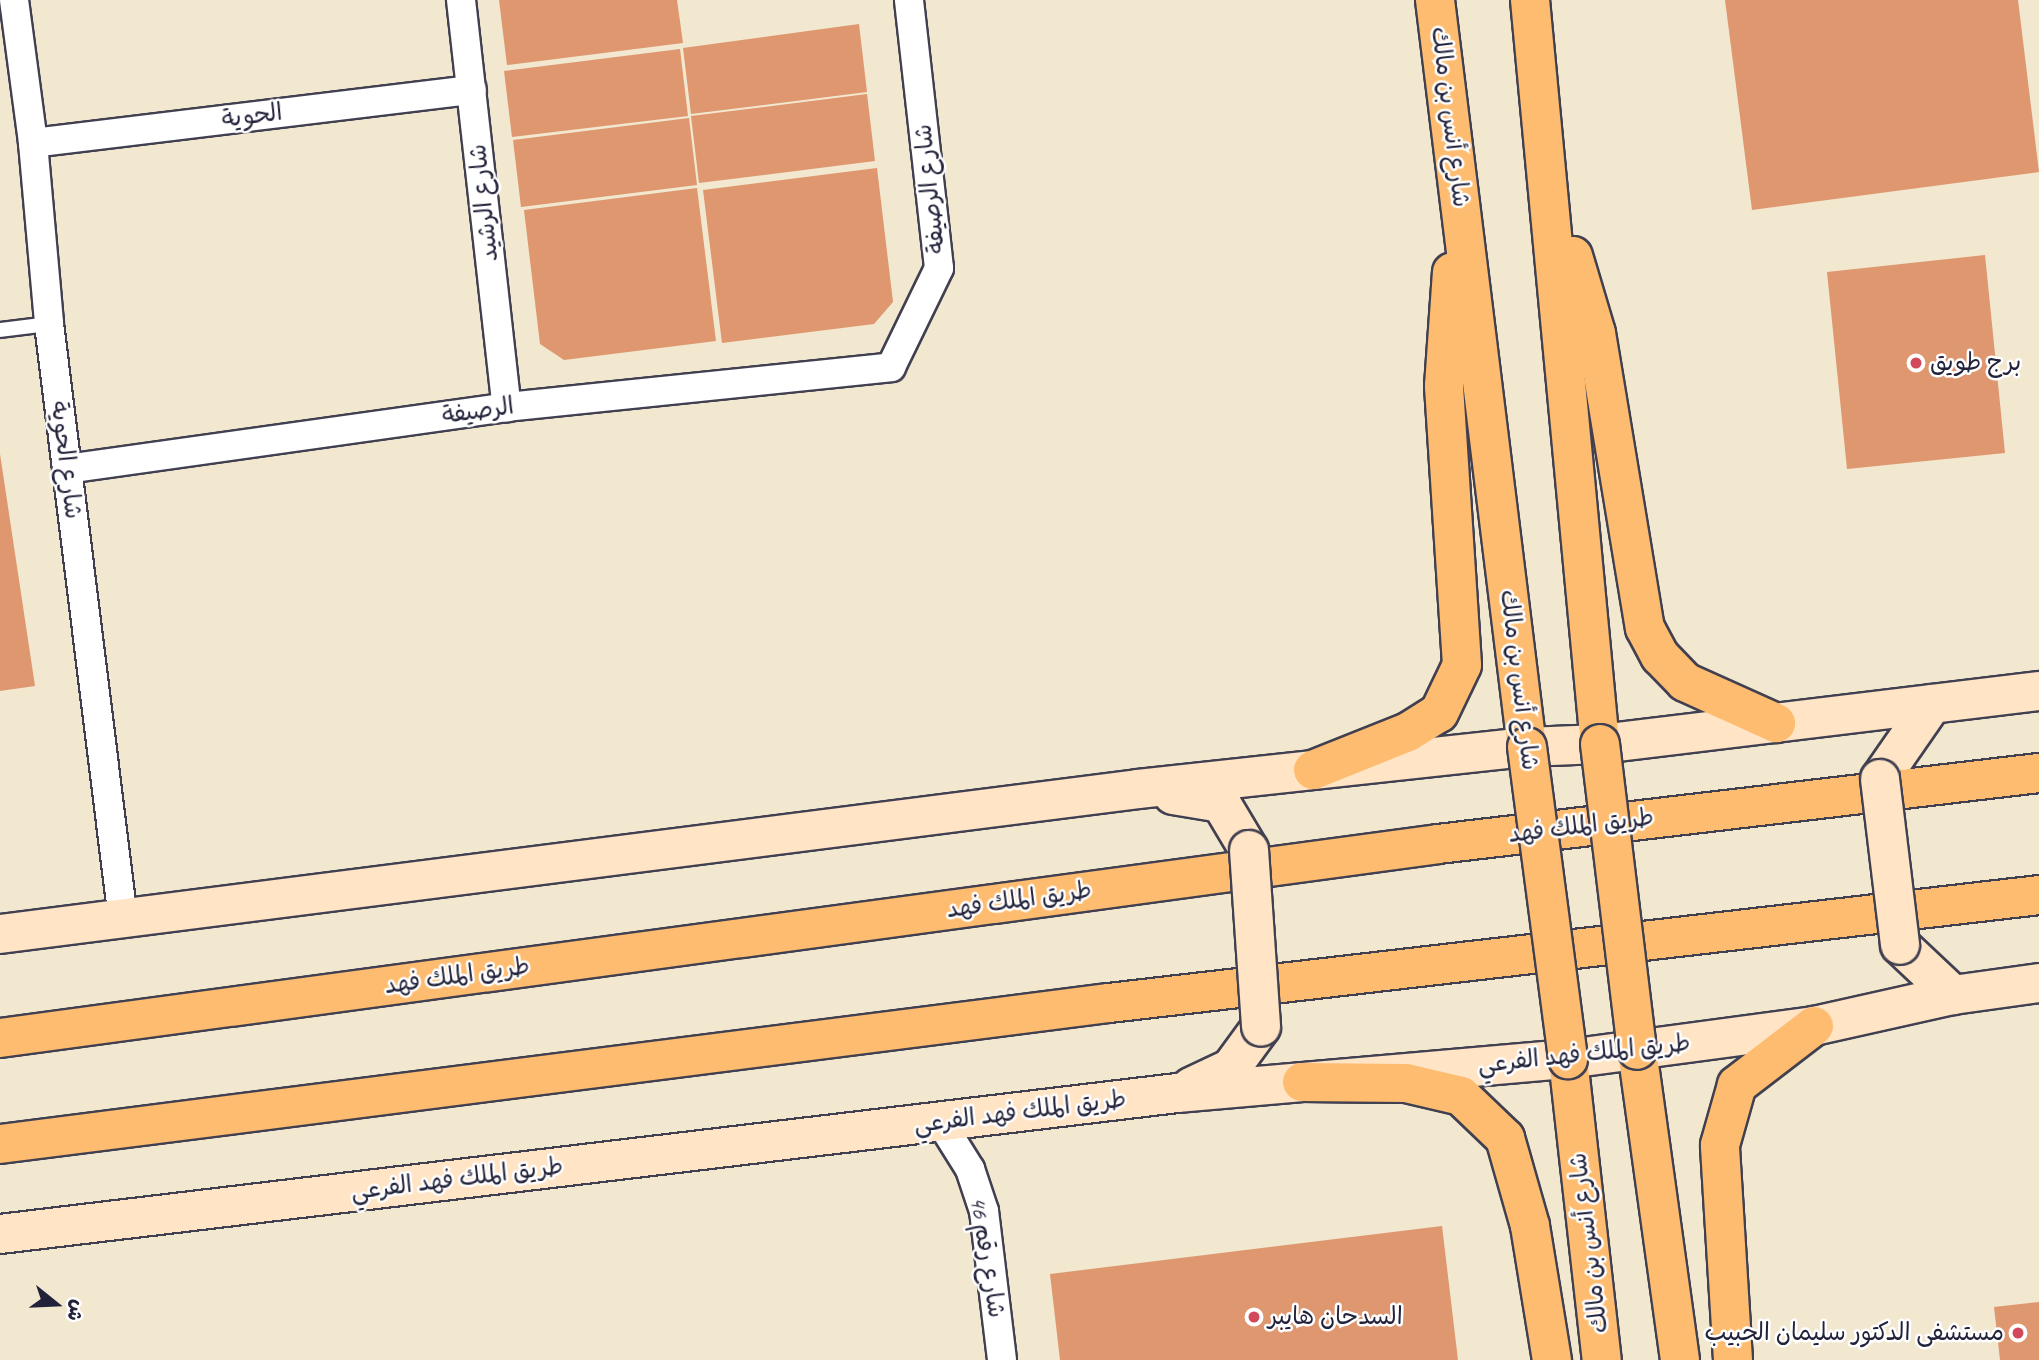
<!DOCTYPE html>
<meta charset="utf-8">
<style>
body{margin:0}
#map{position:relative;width:2039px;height:1360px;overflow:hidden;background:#f2e7cf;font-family:Caveat,"Playpen Sans Arabic",sans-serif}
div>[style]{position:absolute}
.building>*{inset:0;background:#de976f}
.roads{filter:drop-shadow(2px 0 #414051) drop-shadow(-2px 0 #414051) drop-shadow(0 2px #414051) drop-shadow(0 -2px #414051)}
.lane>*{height:14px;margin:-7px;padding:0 7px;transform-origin:7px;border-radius:7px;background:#fff}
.street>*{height:28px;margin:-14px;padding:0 14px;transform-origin:14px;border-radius:14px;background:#fff}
.secondary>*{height:38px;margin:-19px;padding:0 19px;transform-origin:19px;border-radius:19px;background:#ffe4c6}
.primary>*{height:38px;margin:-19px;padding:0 19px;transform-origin:19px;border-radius:19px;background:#febc70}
.highway>*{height:38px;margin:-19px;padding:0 19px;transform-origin:19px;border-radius:19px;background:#febc70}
.bridges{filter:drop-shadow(2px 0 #414051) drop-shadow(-2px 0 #414051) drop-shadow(0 2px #414051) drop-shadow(0 -2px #414051)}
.secondary-bridge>*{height:38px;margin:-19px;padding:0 19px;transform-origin:19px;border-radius:19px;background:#ffe4c6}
.primary-bridge>*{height:38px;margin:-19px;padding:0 19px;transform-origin:19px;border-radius:19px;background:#febc70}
.dots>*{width:19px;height:19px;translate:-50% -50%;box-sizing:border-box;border:4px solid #fff;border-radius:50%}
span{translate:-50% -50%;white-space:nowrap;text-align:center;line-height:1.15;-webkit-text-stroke:5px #fff;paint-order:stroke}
.street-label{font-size:24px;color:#22223b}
.poi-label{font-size:24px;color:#22223b}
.left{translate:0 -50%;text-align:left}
.right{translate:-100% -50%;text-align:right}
.north{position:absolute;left:21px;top:1269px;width:70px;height:70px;-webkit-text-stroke:5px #fff;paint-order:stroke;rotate:108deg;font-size:19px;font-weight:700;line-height:28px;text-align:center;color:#22223b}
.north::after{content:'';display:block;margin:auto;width:24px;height:32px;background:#22223b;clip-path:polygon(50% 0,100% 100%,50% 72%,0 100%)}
</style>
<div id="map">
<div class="building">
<div style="clip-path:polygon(499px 0,677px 0,683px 43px,507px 65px)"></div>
<div style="clip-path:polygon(1725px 0,2018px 0,2039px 172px,1752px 210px)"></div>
<div style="clip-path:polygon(859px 24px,867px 92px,691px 114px,683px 48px)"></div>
<div style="clip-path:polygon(680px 49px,688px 116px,512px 137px,504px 71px)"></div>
<div style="clip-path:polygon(867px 94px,875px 161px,699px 183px,691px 116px)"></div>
<div style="clip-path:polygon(689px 118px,697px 185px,521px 207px,513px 140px)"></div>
<div style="clip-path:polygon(877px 168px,893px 302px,874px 324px,722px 343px,703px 190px)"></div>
<div style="clip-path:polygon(697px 188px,716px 341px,564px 360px,540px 344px,524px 210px)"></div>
<div style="clip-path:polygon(1985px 255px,2005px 453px,1847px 469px,1827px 272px)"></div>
<div style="clip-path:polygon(0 454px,35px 686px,0 691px)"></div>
<div style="clip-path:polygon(1442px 1226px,1458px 1360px,1060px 1360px,1050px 1274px)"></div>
<div style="clip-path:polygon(2039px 1302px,2039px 1360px,2000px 1360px,1994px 1307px)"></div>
</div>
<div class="roads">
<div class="lane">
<div style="left:0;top:330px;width:49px;rotate:-7deg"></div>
</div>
<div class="street">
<div style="left:14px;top:0;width:144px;rotate:82.4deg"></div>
<div style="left:33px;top:143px;width:182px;rotate:84.9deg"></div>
<div style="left:49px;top:324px;width:600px;rotate:82.91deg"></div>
<div style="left:461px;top:0;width:410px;rotate:83.6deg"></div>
<div style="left:33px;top:143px;width:442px;rotate:-6.9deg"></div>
<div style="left:67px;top:469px;width:444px;rotate:-8deg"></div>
<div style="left:507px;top:407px;width:386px;rotate:-5.9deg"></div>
<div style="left:891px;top:367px;width:110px;rotate:-64.1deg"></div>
<div style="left:939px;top:268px;width:270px;rotate:-96.4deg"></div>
<div style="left:940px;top:1121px;width:57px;rotate:58deg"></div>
<div style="left:970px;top:1169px;width:44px;rotate:71.6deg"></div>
<div style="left:984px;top:1211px;width:150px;rotate:83.1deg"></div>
</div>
<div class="secondary">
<div style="left:1880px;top:779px;width:91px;rotate:-55.3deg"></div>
<div style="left:1173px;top:795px;width:49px;rotate:9.5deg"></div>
<div style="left:1221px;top:803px;width:55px;rotate:59.2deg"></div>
<div style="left:0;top:934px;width:1147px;rotate:-7.26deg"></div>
<div style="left:1138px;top:789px;width:391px;rotate:-6.2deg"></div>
<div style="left:1527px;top:747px;width:73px;rotate:-2.4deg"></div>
<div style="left:1600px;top:744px;width:442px;rotate:-6.9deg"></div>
<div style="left:1900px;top:945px;width:73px;rotate:43.3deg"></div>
<div style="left:1191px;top:1087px;width:44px;rotate:-25.4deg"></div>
<div style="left:1231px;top:1068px;width:51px;rotate:-53.8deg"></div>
<div style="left:0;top:1234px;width:1185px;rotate:-6.83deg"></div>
<div style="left:1177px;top:1093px;width:392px;rotate:-5deg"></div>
<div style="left:1568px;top:1059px;width:248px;rotate:-7.6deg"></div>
<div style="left:1814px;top:1026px;width:142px;rotate:-12.6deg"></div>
<div style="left:1953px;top:995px;width:87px;rotate:-7.9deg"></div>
</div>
<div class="primary">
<div style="left:1435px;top:0;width:753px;rotate:82.98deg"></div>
<div style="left:1530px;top:0;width:747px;rotate:84.63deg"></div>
<div style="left:1573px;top:256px;width:80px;rotate:73.4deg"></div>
<div style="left:1596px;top:333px;width:299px;rotate:80.6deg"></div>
<div style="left:1645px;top:628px;width:32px;rotate:62deg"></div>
<div style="left:1660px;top:656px;width:36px;rotate:46deg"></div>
<div style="left:1685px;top:682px;width:100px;rotate:24.3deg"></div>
<div style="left:1313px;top:770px;width:102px;rotate:-21.8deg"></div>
<div style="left:1408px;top:732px;width:36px;rotate:-32deg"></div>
<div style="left:1439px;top:713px;width:53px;rotate:-64.4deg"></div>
<div style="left:1462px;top:665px;width:280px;rotate:-93.7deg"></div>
<div style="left:1444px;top:386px;width:114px;rotate:-86deg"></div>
<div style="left:1637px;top:1050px;width:313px;rotate:82.1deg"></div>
<div style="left:1568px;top:1059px;width:303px;rotate:83.6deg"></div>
<div style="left:1302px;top:1082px;width:104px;rotate:0.6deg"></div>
<div style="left:1406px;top:1083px;width:57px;rotate:13.3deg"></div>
<div style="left:1461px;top:1096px;width:61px;rotate:43.7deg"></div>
<div style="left:1505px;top:1138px;width:91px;rotate:74.1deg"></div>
<div style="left:1530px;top:1226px;width:136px;rotate:80.7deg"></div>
<div style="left:1733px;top:1360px;width:215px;rotate:-93.5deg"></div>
<div style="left:1720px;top:1145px;width:62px;rotate:-74.2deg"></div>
<div style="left:1737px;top:1085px;width:97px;rotate:-37.5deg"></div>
</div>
<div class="highway">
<div style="left:0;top:1038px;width:1451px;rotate:-7.68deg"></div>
<div style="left:1438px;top:844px;width:605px;rotate:-6.74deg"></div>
<div style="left:0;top:1144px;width:1118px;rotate:-7.25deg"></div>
<div style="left:1109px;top:1003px;width:936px;rotate:-6.62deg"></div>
</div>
</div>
<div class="bridges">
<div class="secondary-bridge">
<div style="left:1880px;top:779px;width:167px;rotate:83.1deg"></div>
<div style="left:1249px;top:850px;width:177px;rotate:86.1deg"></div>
</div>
<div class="primary-bridge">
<div style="left:1600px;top:744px;width:308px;rotate:83.1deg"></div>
<div style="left:1527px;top:747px;width:315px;rotate:82.5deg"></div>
</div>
</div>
<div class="dots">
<div style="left:1916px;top:363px;background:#d1495b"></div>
<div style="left:1254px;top:1317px;background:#d1495b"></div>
<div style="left:2018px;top:1333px;background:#d1495b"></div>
</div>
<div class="street-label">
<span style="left:252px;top:116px;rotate:-7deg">الحوية</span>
<span style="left:1450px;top:117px;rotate:83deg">شارع أنس بن مالك</span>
<span style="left:930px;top:189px;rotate:-96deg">شارع الرصيفة</span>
<span style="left:484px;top:203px;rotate:-96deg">شارع الرشيد</span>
<span style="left:478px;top:411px;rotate:-8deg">الرصيفة</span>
<span style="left:66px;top:460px;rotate:83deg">شارع الحوية</span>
<span style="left:1519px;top:680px;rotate:83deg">شارع أنس بن مالك</span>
<span style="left:1581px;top:826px;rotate:-7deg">طريق الملك فهد</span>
<span style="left:1019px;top:900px;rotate:-8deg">طريق الملك فهد</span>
<span style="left:457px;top:976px;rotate:-8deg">طريق الملك فهد</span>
<span style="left:1584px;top:1054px;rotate:-6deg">طريق الملك فهد الفرعي</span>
<span style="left:1020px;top:1112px;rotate:-7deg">طريق الملك فهد الفرعي</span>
<span style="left:457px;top:1179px;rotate:-7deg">طريق الملك فهد الفرعي</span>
<span style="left:1589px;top:1243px;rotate:-97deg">شارع أنس بن مالك</span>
<span style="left:987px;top:1257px;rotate:81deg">شارع رقم 46</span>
</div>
<div class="poi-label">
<span class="left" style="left:1930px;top:363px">برج طويق</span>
<span class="left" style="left:1268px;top:1317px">السدحان هايبر</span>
<span class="right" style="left:2004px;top:1333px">مستشفى الدكتور سليمان الحبيب</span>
</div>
<div class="north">ش</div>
</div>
